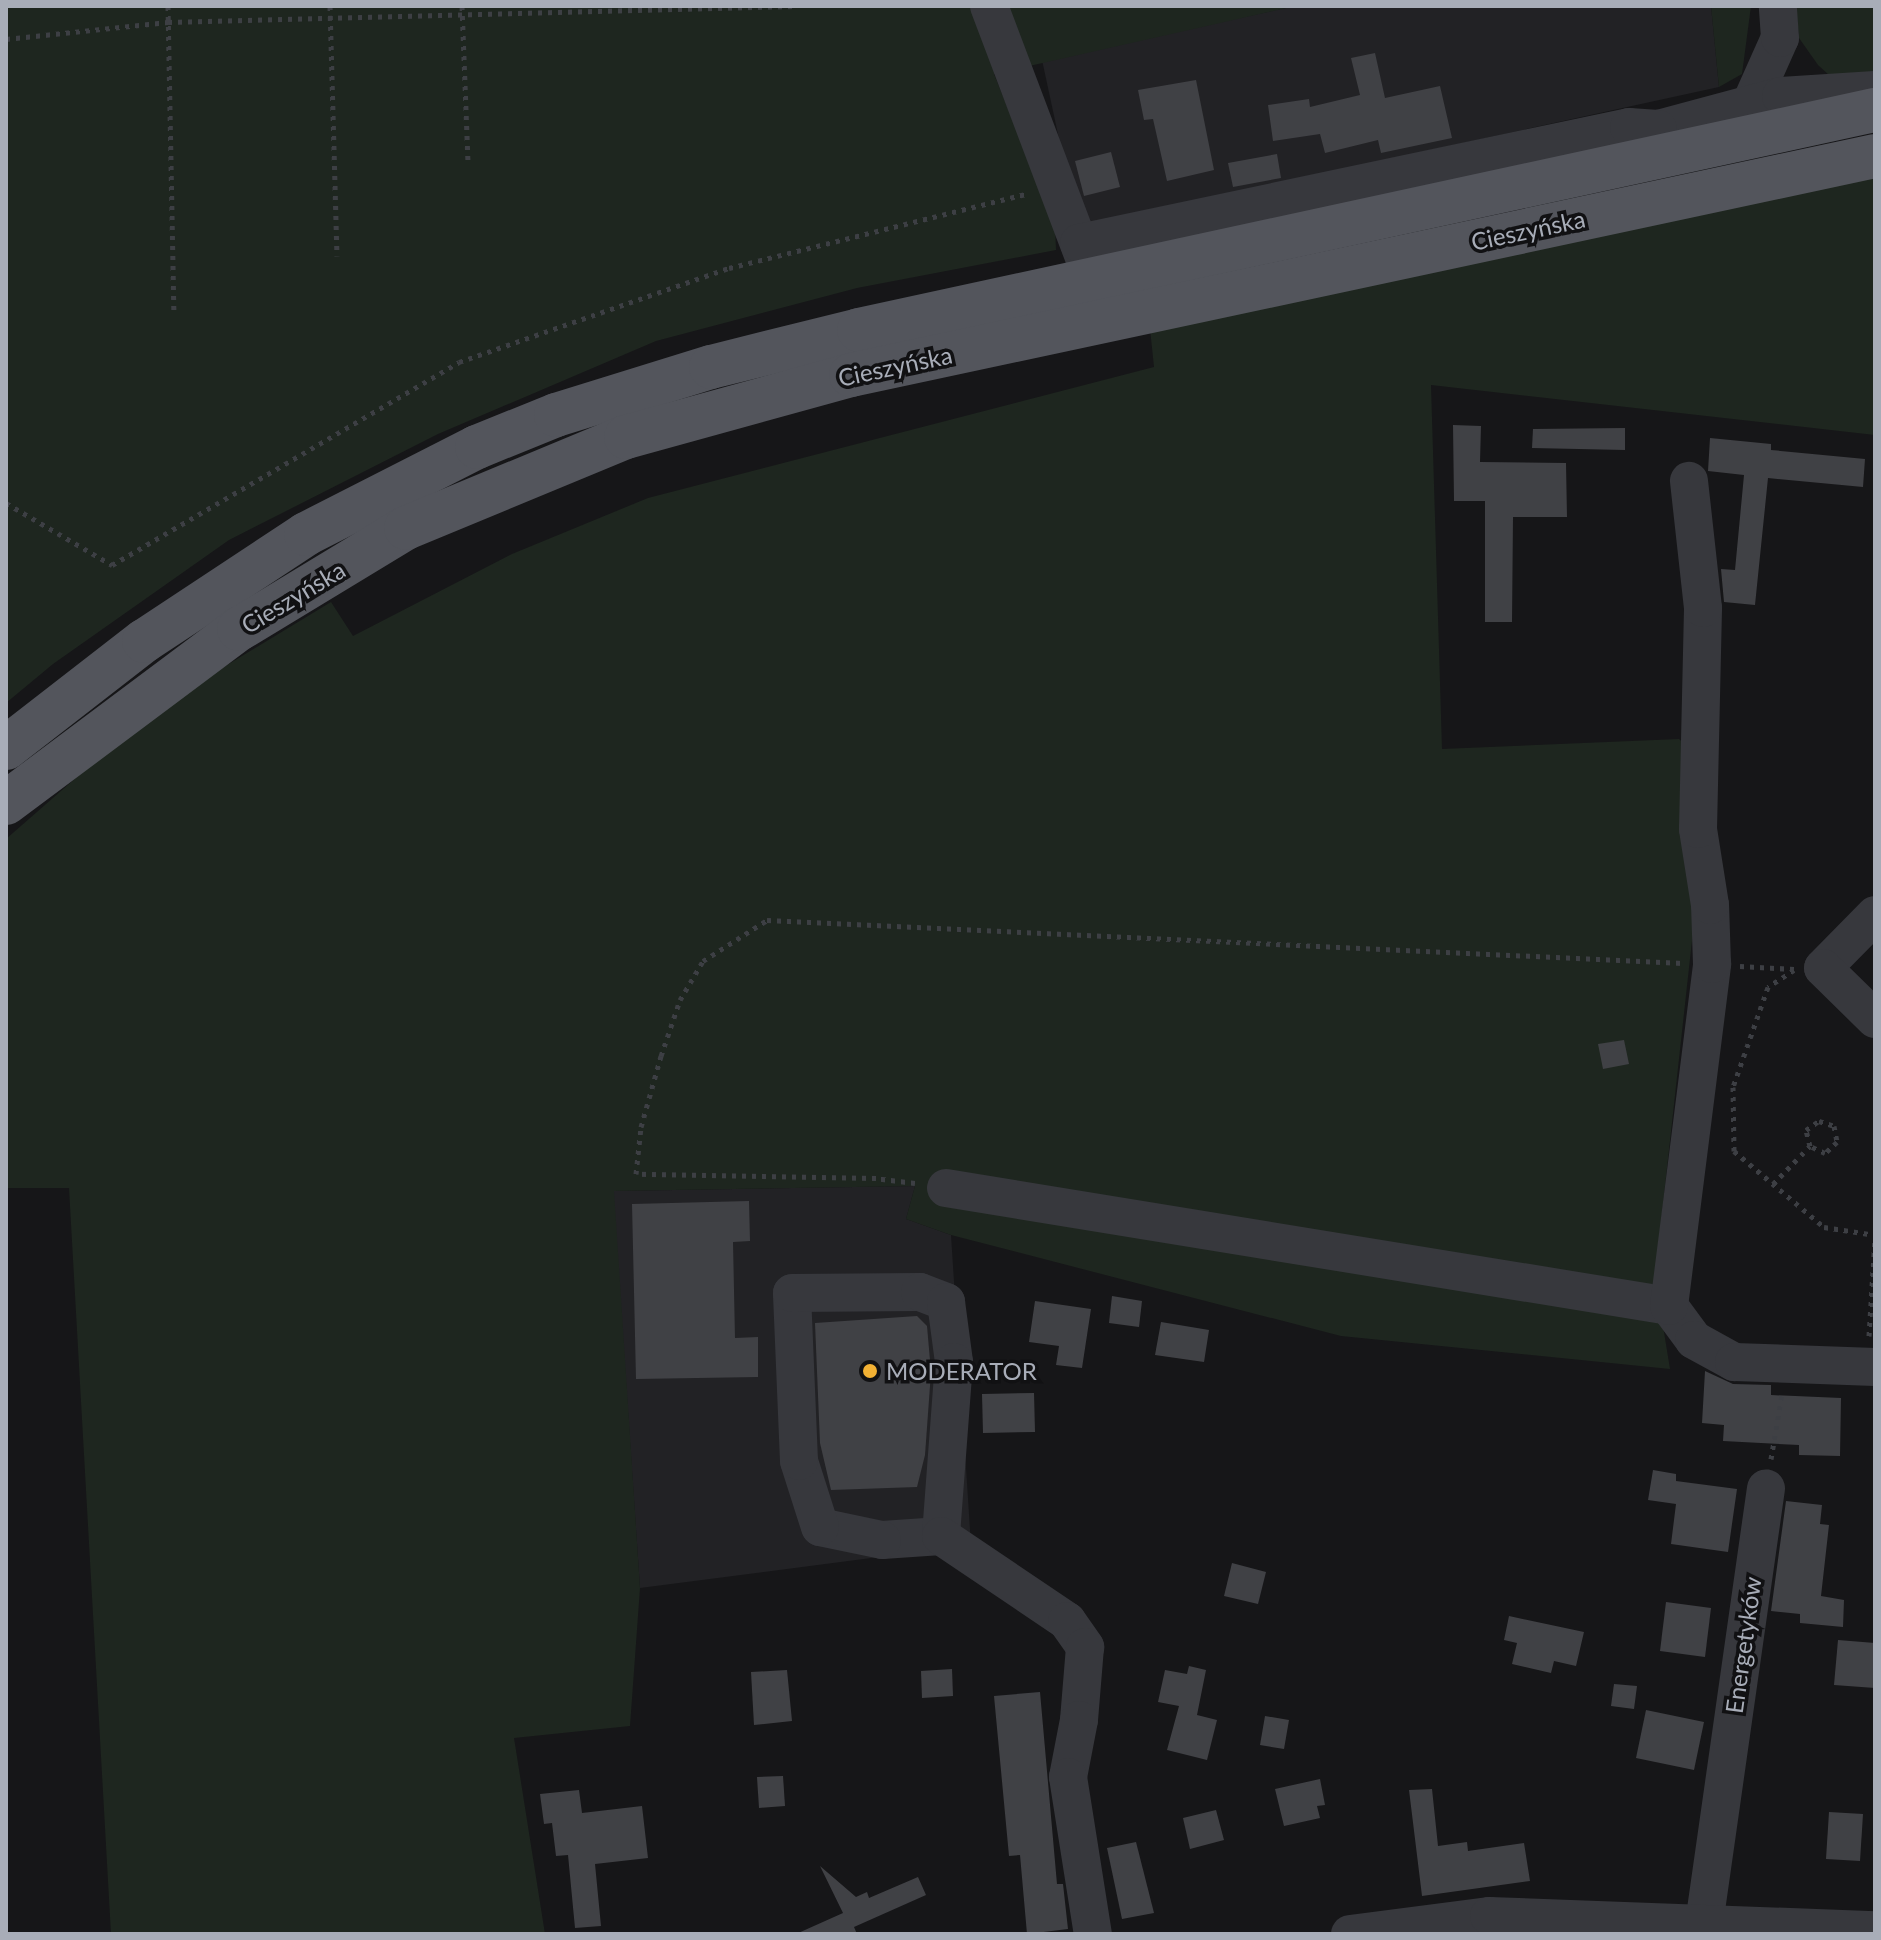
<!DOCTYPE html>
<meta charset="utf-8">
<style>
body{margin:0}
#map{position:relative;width:1881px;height:1940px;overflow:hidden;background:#161618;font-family:Lato,sans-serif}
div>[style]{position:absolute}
.built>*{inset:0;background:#222225}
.green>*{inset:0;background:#1e261f}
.building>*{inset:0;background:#404145}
.path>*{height:5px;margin-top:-2.5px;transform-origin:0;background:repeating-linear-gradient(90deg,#3d3f44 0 4px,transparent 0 10px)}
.minor>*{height:38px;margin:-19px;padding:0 19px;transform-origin:19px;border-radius:19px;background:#37383d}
.major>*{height:44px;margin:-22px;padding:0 22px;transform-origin:22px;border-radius:22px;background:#53555c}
.dots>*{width:22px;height:22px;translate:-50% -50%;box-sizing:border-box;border:4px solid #111113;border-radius:50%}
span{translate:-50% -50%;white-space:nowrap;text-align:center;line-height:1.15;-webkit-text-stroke:7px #111113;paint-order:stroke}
.street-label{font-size:24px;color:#a8adb8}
.poi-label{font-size:24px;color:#a8adb8}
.left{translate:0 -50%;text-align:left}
.frame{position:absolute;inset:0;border:8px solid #a8adb8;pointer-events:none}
</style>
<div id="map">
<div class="built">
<div style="clip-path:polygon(1295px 6px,1711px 6px,1719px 87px,1078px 227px,1042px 60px)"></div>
<div style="clip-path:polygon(915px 1186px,906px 1219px,951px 1235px,971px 1545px,640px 1588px,613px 1191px)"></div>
</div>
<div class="green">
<div style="clip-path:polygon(6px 6px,1295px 6px,994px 74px,1055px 225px,1056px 250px,857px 288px,656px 341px,438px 434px,229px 540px,53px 664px,6px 703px)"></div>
<div style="clip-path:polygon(1711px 6px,1751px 6px,1742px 74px,1719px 87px)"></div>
<div style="clip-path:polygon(1796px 6px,1875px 6px,1875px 79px,1830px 76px,1818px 65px,1799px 38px)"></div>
<div style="clip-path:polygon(1875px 177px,1875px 435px,1431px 385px,1442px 749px,1679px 739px,1711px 768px,1655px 1277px,1670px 1369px,1341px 1336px,951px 1235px,906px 1219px,915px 1186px,614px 1191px,640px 1588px,630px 1726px,514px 1738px,545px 1934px,111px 1934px,69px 1188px,6px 1188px,6px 839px,156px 708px,331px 602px,353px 636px,512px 554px,648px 498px,1154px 367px,1150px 329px)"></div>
</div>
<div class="building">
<div style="clip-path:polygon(1375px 53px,1385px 98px,1440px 86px,1452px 138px,1381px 153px,1378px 140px,1325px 153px,1320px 134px,1273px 141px,1268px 105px,1309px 99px,1310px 107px,1360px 95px,1351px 58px)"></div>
<div style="clip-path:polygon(1196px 80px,1214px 170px,1167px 181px,1153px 119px,1144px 120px,1138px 90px)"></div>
<div style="clip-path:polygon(1111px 152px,1120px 187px,1084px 196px,1075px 161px)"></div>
<div style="clip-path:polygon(1277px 154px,1281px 178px,1233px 187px,1228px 163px)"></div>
<div style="clip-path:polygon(1453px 425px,1481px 426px,1480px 462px,1566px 463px,1567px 517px,1513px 517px,1512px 622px,1485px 622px,1485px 501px,1454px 501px)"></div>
<div style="clip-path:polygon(1625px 428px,1625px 450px,1532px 448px,1533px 429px)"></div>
<div style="clip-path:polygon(1710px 438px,1771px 444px,1771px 450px,1865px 459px,1863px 487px,1768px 478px,1755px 605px,1724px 602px,1721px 569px,1735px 570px,1744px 475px,1708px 471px)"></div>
<div style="clip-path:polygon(1624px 1040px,1629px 1064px,1603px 1069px,1598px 1044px)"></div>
<div style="clip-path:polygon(749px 1201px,750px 1241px,733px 1242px,735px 1338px,758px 1337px,758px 1377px,636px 1379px,632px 1204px)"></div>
<div style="clip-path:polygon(1112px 1296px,1142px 1301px,1139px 1327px,1109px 1323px)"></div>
<div style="clip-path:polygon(1035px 1301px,1091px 1309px,1082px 1368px,1056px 1365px,1059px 1346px,1029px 1342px)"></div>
<div style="clip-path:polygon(917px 1316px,927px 1326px,931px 1372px,925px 1455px,917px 1487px,831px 1490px,820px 1443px,815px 1323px)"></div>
<div style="clip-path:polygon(1161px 1322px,1209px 1330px,1204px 1362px,1155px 1355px)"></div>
<div style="clip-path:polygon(1705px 1371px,1733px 1384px,1771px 1385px,1771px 1395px,1841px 1398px,1840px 1456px,1799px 1455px,1799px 1445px,1723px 1441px,1724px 1425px,1702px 1423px)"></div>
<div style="clip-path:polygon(1034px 1393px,1035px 1432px,983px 1433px,982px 1394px)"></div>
<div style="clip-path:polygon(1653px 1470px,1676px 1474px,1676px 1481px,1737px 1489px,1728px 1552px,1671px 1544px,1676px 1504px,1648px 1500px)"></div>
<div style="clip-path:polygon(1786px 1501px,1822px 1505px,1820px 1524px,1829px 1525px,1821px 1596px,1844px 1600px,1843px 1627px,1800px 1623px,1800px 1614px,1771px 1611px)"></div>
<div style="clip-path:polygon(1232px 1563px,1266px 1572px,1258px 1604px,1224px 1596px)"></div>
<div style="clip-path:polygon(1666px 1602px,1711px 1608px,1705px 1657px,1660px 1651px)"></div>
<div style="clip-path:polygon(1509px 1616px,1584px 1632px,1576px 1666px,1554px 1661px,1551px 1673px,1512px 1664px,1517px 1643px,1504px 1640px)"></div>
<div style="clip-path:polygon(1838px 1640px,1875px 1643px,1875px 1688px,1834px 1685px)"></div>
<div style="clip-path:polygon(1189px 1666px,1206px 1670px,1197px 1715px,1217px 1720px,1207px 1760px,1167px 1750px,1179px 1706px,1158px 1702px,1165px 1670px,1187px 1674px)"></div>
<div style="clip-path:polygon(952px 1669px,953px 1696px,922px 1698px,921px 1671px)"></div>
<div style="clip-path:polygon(787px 1670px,792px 1721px,754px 1725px,751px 1672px)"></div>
<div style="clip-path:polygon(1614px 1684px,1637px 1686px,1634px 1709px,1611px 1706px)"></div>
<div style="clip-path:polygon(1040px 1692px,1057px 1884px,1063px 1884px,1068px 1929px,1027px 1934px,1020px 1855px,1009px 1856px,994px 1696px)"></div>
<div style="clip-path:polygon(1646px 1710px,1704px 1722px,1694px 1770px,1636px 1758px)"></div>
<div style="clip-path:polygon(1265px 1716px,1289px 1720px,1284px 1749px,1260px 1745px)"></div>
<div style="clip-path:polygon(783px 1776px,785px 1806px,759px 1808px,757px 1777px)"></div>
<div style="clip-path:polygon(1320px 1779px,1325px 1805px,1317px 1806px,1320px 1818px,1284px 1826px,1275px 1789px)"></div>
<div style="clip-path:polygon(1432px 1789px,1438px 1846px,1467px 1842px,1468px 1851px,1524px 1843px,1530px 1881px,1422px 1896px,1409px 1790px)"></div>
<div style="clip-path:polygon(579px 1790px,582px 1813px,642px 1806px,648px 1858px,595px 1864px,601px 1926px,575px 1928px,568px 1855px,556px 1856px,552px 1823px,544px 1824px,540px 1794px)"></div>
<div style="clip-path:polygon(1216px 1810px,1224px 1840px,1190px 1849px,1183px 1818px)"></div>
<div style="clip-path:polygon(1829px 1812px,1863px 1814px,1860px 1861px,1826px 1859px)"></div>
<div style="clip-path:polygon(1136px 1842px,1154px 1913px,1122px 1919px,1107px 1848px)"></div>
<div style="clip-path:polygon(820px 1866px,856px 1897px,867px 1892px,869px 1898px,918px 1877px,926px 1895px,854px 1927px,857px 1934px,796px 1934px,843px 1913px)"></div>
</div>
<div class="path">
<div style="left:168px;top:6px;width:307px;rotate:88.9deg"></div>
<div style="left:330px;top:6px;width:250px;rotate:88.4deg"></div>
<div style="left:462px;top:6px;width:156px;rotate:87.8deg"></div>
<div style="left:6px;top:39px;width:163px;rotate:-6deg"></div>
<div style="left:168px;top:22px;width:628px;rotate:-1.46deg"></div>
<div style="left:6px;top:503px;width:123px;rotate:30.3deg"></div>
<div style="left:112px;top:565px;width:402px;rotate:-30.3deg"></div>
<div style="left:459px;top:362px;width:286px;rotate:-19.2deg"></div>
<div style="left:729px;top:268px;width:309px;rotate:-14deg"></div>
<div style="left:1740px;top:966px;width:54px;rotate:3.2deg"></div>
<div style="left:1794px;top:970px;width:31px;rotate:147deg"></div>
<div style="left:1768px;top:987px;width:106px;rotate:109.3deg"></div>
<div style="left:1733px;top:1087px;width:64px;rotate:89.1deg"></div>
<div style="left:1734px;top:1151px;width:118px;rotate:40.2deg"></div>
<div style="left:1824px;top:1227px;width:52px;rotate:8.9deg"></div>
<div style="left:1819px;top:1121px;width:16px;rotate:18deg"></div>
<div style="left:1834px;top:1126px;width:16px;rotate:79deg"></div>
<div style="left:1837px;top:1142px;width:16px;rotate:137deg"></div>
<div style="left:1825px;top:1153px;width:17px;rotate:-155deg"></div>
<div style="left:1810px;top:1146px;width:16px;rotate:-104deg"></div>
<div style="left:1806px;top:1130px;width:16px;rotate:-35deg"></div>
<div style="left:915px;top:1183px;width:39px;rotate:-173deg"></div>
<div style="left:876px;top:1178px;width:240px;rotate:-179deg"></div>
<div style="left:636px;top:1174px;width:47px;rotate:-83.9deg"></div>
<div style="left:641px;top:1127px;width:74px;rotate:-74.3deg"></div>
<div style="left:661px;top:1056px;width:59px;rotate:-71.3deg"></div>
<div style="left:680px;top:1000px;width:45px;rotate:-59.5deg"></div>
<div style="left:703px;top:961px;width:76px;rotate:-32.6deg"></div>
<div style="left:767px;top:920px;width:917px;rotate:2.69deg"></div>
<div style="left:1773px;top:1184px;width:53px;rotate:-45.8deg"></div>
<div style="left:1869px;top:1336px;width:99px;rotate:-86.5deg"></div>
<div style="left:1771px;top:1459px;width:66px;rotate:-80.4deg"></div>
</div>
<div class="minor">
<div style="left:989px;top:6px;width:277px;rotate:69.3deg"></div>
<div style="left:1750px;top:105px;width:73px;rotate:-65.9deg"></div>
<div style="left:1780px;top:38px;width:32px;rotate:-94deg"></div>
<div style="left:1637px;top:140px;width:24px;rotate:-28deg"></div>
<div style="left:1658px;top:129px;width:127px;rotate:-15deg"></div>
<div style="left:1781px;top:96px;width:94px;rotate:-3.7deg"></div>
<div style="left:1079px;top:243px;width:562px;rotate:-11.91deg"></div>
<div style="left:1629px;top:127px;width:29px;rotate:4deg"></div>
<div style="left:1875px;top:915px;width:74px;rotate:134.5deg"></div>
<div style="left:1823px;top:968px;width:73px;rotate:44.4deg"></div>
<div style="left:946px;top:1188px;width:733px;rotate:9.27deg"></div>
<div style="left:1669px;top:1306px;width:42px;rotate:53.7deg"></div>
<div style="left:1694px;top:1340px;width:46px;rotate:28.8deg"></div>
<div style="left:1734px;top:1362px;width:141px;rotate:2deg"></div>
<div style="left:1669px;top:1306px;width:345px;rotate:-82.8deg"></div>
<div style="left:1712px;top:964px;width:59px;rotate:-91.9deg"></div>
<div style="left:1710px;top:905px;width:77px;rotate:-99deg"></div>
<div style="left:1698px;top:829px;width:221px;rotate:-88.7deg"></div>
<div style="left:1703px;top:608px;width:128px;rotate:-96.3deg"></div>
<div style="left:941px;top:1536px;width:59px;rotate:176.1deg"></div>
<div style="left:882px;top:1540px;width:63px;rotate:-168.2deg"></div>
<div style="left:820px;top:1527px;width:69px;rotate:-107.7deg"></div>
<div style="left:799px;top:1461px;width:168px;rotate:-92.4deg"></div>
<div style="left:792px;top:1293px;width:128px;rotate:-0.4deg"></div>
<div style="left:920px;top:1292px;width:28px;rotate:21deg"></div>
<div style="left:946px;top:1302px;width:61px;rotate:82.4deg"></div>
<div style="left:954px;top:1362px;width:174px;rotate:94.3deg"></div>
<div style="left:941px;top:1536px;width:152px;rotate:34deg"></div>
<div style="left:1067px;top:1621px;width:32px;rotate:55deg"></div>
<div style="left:1085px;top:1647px;width:73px;rotate:94.7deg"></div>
<div style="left:1079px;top:1720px;width:58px;rotate:100.9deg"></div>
<div style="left:1068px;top:1777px;width:159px;rotate:81deg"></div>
<div style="left:1704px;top:1924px;width:440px;rotate:-81.9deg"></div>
<div style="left:1350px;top:1934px;width:140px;rotate:-7.4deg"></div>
<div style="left:1489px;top:1916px;width:386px;rotate:2.1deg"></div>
</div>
<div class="major">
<div style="left:6px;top:748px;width:175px;rotate:-37.8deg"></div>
<div style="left:144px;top:641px;width:194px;rotate:-33.4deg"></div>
<div style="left:306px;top:534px;width:192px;rotate:-27deg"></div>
<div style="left:477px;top:447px;width:85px;rotate:-22.1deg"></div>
<div style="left:556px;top:415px;width:162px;rotate:-17.2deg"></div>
<div style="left:711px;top:367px;width:153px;rotate:-14deg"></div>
<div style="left:859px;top:330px;width:1040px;rotate:-12.22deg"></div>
<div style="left:6px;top:803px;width:291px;rotate:-36.8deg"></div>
<div style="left:239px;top:629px;width:195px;rotate:-31.2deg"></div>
<div style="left:406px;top:528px;width:238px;rotate:-22.5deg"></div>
<div style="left:626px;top:437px;width:233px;rotate:-15.4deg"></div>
<div style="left:851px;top:375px;width:1047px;rotate:-12.07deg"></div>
</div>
<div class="dots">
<div style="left:870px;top:1371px;background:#f2b134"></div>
</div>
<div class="street-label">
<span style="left:1528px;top:230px;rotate:-12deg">Cieszyńska</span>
<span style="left:895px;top:366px;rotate:-12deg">Cieszyńska</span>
<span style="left:293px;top:597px;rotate:-31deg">Cieszyńska</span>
<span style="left:1743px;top:1645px;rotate:-82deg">Energetyków</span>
</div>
<div class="poi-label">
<span class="left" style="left:886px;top:1371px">MODERATOR</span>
</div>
<div class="frame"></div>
</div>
